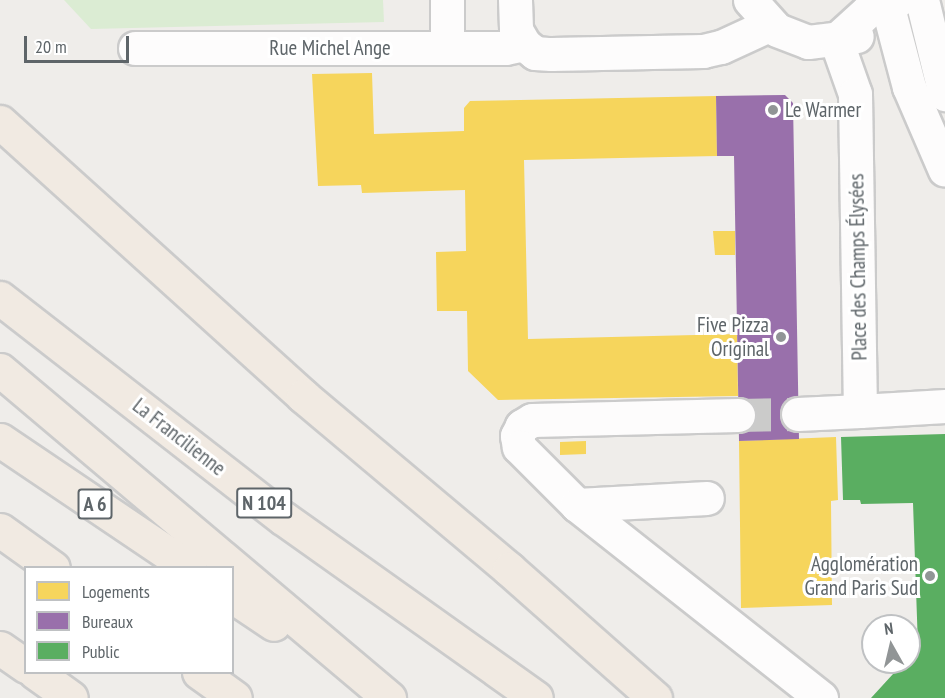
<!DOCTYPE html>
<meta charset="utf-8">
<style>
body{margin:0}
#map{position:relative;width:945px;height:698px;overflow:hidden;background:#efedea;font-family:"PT Sans Narrow",sans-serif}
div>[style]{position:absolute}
.green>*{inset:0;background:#dbecd3}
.homes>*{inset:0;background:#f6d55c}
.offices>*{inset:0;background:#9970ab}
.public>*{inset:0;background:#5aae61}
.minor-tunnel>*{height:33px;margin-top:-16.5px;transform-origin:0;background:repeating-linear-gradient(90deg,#cbcbca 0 33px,transparent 0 49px)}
.roads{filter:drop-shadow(2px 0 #cbcbcb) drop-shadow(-2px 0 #cbcbcb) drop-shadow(0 2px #cbcbcb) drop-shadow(0 -2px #cbcbcb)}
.minor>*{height:33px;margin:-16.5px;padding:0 16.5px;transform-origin:16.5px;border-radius:16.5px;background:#fdfcfc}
.highway>*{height:33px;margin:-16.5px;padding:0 16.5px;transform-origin:16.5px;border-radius:16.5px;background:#f1eae2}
.dots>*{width:16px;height:16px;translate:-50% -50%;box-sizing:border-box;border:3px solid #fff;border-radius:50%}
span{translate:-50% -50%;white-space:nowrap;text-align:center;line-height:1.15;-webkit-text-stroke:6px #fff;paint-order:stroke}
.shield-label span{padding:2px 4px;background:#fff;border:2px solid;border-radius:4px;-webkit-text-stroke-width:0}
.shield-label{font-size:20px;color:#5e6569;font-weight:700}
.street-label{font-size:21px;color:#5e6569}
.poi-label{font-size:21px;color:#5e6569}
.left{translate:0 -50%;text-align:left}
.right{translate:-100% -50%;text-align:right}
.legend{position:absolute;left:24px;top:566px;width:210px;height:108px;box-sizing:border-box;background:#fff;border:2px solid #bfc1c3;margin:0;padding:8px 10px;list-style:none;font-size:18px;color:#5e6569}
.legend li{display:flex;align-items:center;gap:12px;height:30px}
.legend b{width:30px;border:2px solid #bfc1c3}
.north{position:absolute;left:861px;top:614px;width:60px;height:60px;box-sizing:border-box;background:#fff;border:2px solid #bfc1c3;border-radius:50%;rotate:352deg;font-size:16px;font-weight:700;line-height:24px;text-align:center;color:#5e6569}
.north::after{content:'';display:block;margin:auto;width:21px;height:27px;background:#919596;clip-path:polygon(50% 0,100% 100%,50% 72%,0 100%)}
.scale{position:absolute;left:24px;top:36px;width:105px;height:27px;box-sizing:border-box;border:3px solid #5e6569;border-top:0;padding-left:8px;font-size:18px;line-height:21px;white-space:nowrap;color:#5e6569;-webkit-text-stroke:4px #fff;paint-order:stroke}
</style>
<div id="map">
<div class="green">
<div style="clip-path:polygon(64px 0,383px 0,384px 22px,91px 29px)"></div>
</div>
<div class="homes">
<div style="clip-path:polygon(372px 73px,374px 134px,464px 131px,464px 108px,470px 101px,716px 96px,717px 156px,524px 160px,528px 339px,737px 334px,738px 396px,498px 400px,468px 371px,467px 311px,437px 311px,436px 252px,466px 251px,465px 190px,362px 193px,361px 185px,318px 186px,312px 74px)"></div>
<div style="clip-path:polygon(713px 231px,735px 231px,735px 255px,715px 255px)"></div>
<div style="clip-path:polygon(836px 437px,838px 500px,831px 501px,832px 605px,741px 608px,739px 441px)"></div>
<div style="clip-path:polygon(586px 441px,586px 454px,560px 455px,560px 442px)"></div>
</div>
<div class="offices">
<div style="clip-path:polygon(785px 95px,793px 103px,799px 439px,739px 441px,734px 156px,717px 156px,716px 96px)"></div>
</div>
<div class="public">
<div style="clip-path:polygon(945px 434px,945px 698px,871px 698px,904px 662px,909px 662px,918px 647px,913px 503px,861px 504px,860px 500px,843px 500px,841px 437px)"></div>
</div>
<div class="minor-tunnel">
<div style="left:738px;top:415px;width:60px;rotate:-1deg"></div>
</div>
<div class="roads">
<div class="minor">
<div style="left:515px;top:0;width:30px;rotate:88deg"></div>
<div style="left:516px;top:30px;width:16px;rotate:60deg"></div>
<div style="left:524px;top:44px;width:14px;rotate:39deg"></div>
<div style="left:535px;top:53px;width:16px;rotate:4deg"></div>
<div style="left:551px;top:54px;width:152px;rotate:-1.1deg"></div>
<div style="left:703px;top:51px;width:18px;rotate:-13deg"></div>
<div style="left:721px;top:47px;width:55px;rotate:-24.7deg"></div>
<div style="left:750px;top:0;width:40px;rotate:48deg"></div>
<div style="left:777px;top:30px;width:33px;rotate:21deg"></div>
<div style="left:808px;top:42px;width:49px;rotate:-7deg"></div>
<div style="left:886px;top:0;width:90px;rotate:75.2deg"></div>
<div style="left:909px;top:87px;width:90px;rotate:66.6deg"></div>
<div style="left:898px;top:0;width:31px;rotate:161deg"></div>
<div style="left:869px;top:10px;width:45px;rotate:137.7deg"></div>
<div style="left:836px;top:40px;width:57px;rotate:70.6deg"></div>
<div style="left:855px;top:94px;width:317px;rotate:89.1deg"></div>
<div style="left:860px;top:411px;width:85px;rotate:-3.4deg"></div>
<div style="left:922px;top:0;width:97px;rotate:76.3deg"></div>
<div style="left:135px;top:48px;width:370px"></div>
<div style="left:505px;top:48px;width:19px;rotate:-12deg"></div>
<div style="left:447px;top:48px;width:48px;rotate:-90deg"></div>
<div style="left:798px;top:414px;width:62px;rotate:-2.8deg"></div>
<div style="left:738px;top:415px;width:206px;rotate:178.6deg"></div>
<div style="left:532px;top:420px;width:12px;rotate:149deg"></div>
<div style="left:522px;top:426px;width:11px;rotate:117deg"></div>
<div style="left:517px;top:436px;width:11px;rotate:80deg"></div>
<div style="left:519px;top:447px;width:82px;rotate:45deg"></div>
<div style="left:577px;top:505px;width:311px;rotate:38.3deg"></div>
<div style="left:577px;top:505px;width:130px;rotate:-3.1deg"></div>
</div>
<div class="highway">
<div style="left:0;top:122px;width:409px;rotate:42.1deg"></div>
<div style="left:303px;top:396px;width:269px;rotate:40deg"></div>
<div style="left:509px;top:569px;width:195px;rotate:41.5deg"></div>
<div style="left:0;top:298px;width:358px;rotate:37.9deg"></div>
<div style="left:283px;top:518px;width:310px;rotate:35.4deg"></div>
<div style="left:0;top:370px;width:509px;rotate:40.14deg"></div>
<div style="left:0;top:440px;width:229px;rotate:34deg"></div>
<div style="left:0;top:530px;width:65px;rotate:35.6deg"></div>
<div style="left:232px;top:596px;width:50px;rotate:33.7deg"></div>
<div style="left:0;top:648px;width:32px;rotate:35deg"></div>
<div style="left:35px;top:672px;width:44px;rotate:35.8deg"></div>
<div style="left:199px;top:672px;width:44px;rotate:35.8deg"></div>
</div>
</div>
<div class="dots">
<div style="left:773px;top:110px;background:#919596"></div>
<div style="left:781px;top:337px;background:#919596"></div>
<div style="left:930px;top:576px;background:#919596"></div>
</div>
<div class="shield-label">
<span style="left:264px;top:503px">N 104</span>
<span style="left:95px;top:504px">A 6</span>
</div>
<div class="street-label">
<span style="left:330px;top:48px">Rue Michel Ange</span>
<span style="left:858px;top:267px;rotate:-91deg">Place des Champs Élysées</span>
<span style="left:179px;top:437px;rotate:38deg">La Francilienne</span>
</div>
<div class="poi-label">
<span class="left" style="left:785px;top:110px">Le Warmer</span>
<span class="right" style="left:769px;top:337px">Five Pizza<br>Original</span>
<span class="right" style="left:918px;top:576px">Agglomération<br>Grand Paris Sud</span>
</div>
<ul class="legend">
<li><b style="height:16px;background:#f6d55c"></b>Logements</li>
<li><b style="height:16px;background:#9970ab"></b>Bureaux</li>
<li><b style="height:16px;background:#5aae61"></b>Public</li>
</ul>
<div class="north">N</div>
<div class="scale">20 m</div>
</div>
